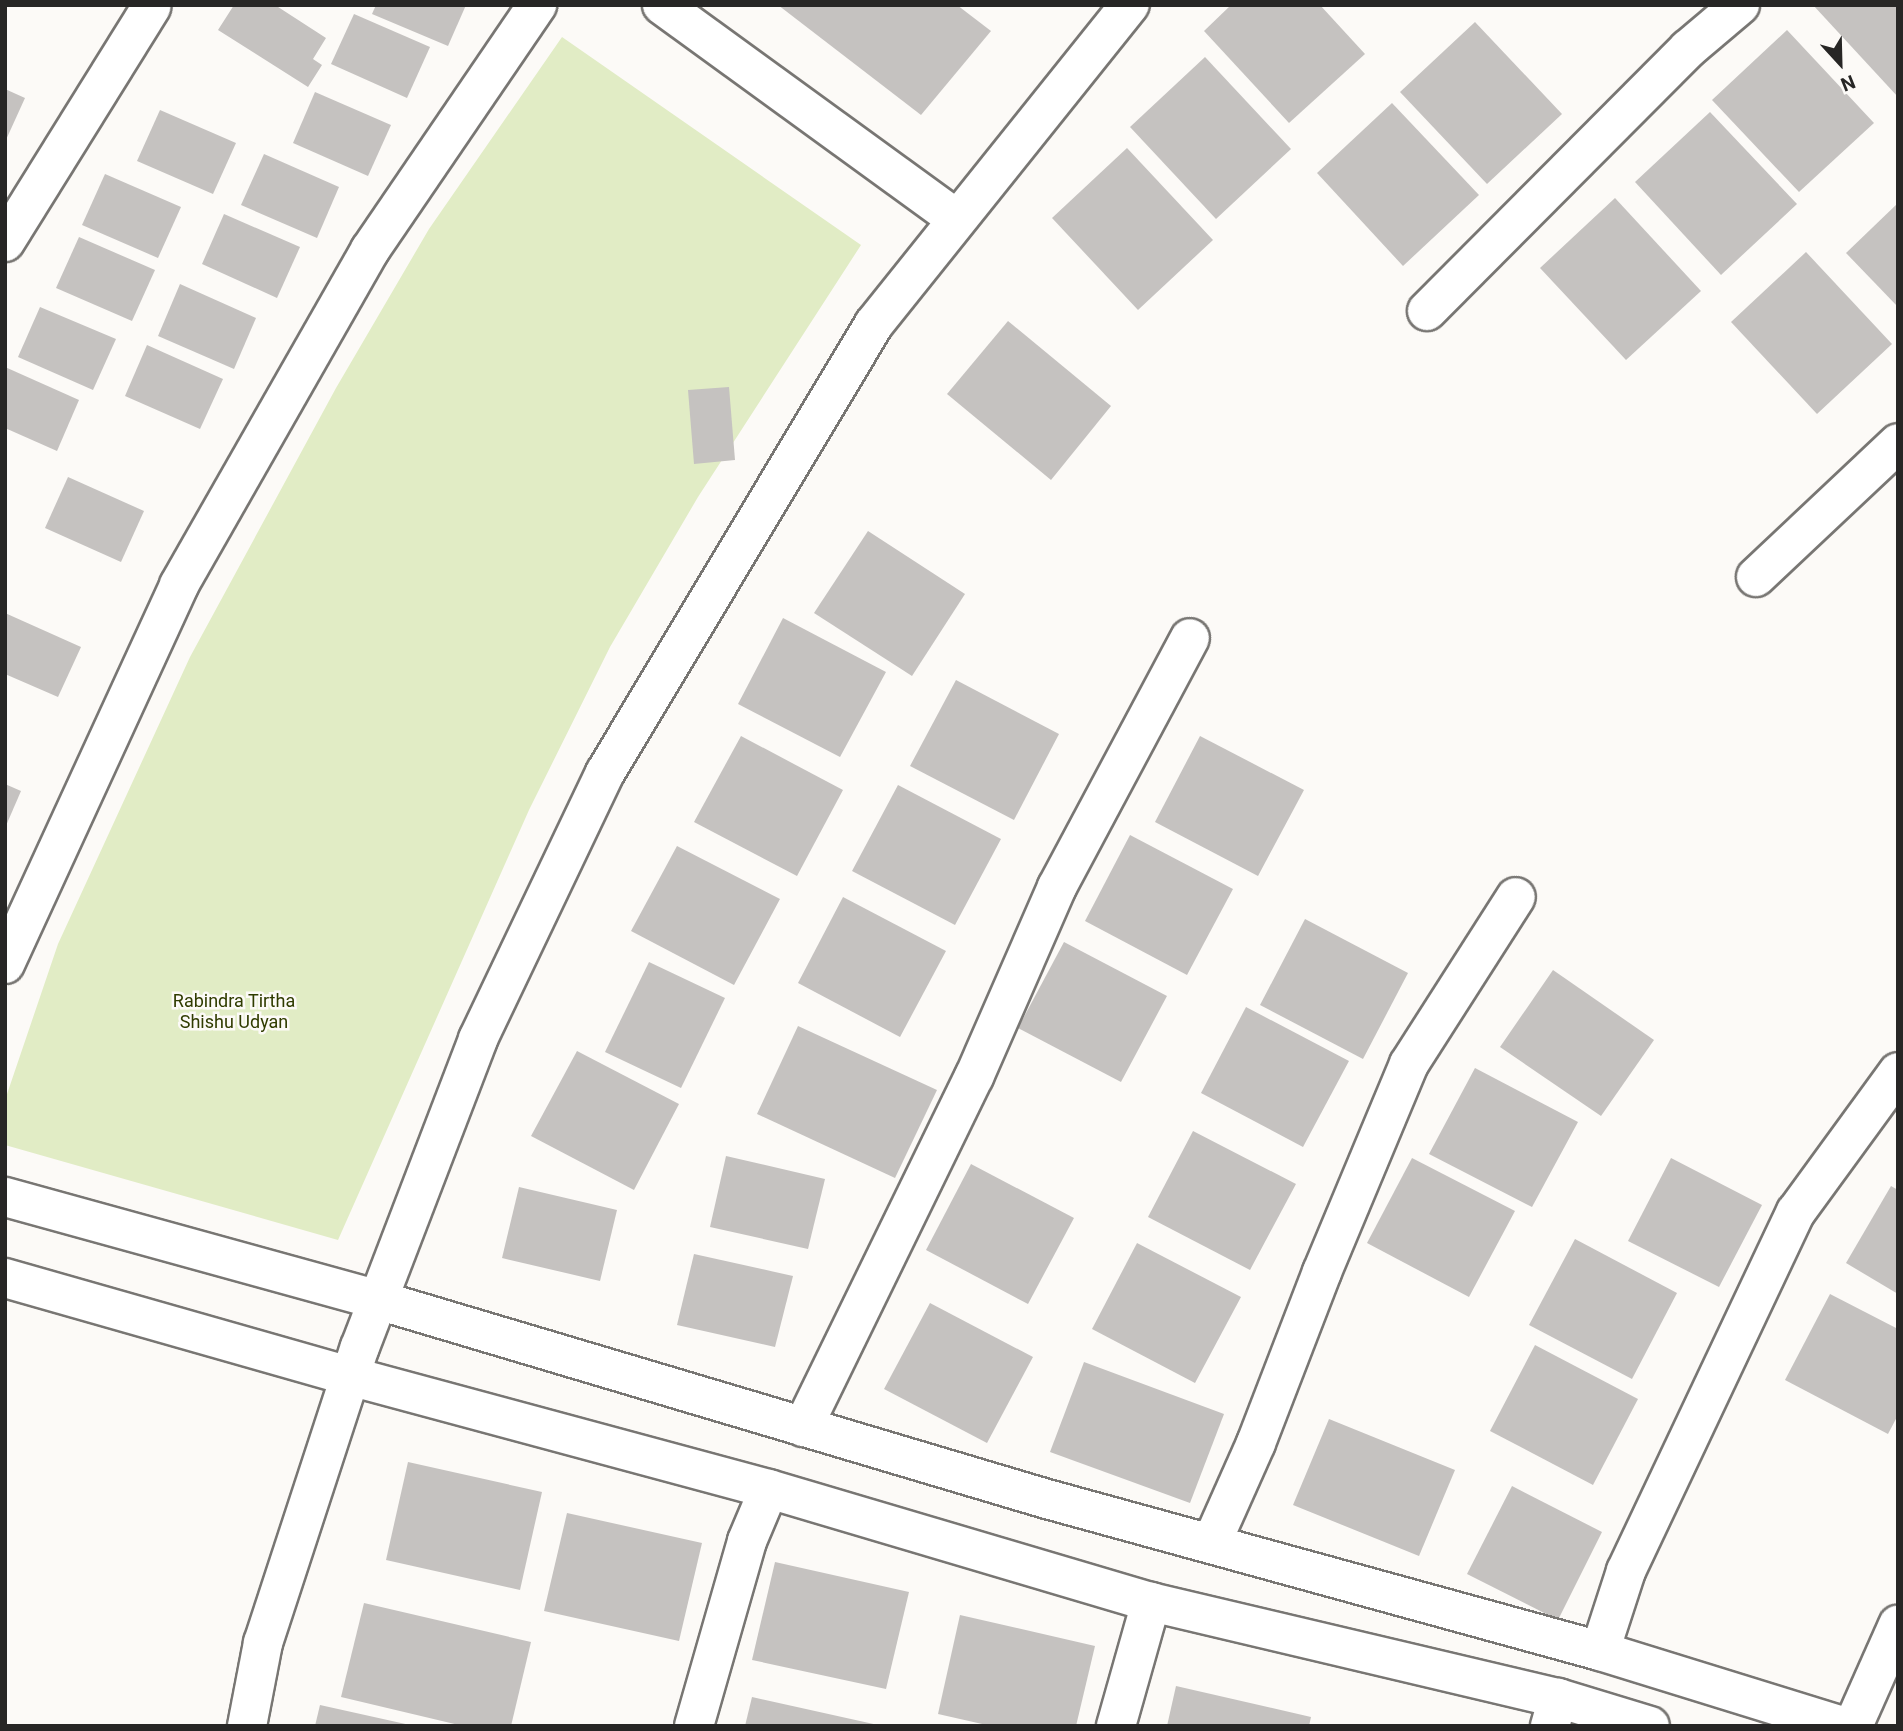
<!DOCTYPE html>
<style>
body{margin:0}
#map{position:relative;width:1903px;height:1731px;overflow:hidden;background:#fcfaf7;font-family:Roboto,sans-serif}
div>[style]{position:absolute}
.green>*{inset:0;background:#e1ecc5}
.building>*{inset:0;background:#c5c2c0}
.roads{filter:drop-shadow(2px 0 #787673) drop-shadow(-2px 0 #787673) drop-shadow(0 2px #787673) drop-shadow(0 -2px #787673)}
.minor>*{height:38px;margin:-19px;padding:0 19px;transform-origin:19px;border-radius:19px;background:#fff}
.tertiary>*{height:38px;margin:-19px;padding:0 19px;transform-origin:19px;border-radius:19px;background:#fff}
span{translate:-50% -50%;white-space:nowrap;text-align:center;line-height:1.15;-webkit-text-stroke:5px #fcfaf7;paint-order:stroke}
.park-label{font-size:18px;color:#303c01}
.frame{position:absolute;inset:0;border:7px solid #272625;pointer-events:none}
.north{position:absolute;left:1805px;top:28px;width:70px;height:70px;-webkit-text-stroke:5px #fcfaf7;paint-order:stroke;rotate:158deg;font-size:19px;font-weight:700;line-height:28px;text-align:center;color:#272625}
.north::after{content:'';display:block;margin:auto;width:24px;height:32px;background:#272625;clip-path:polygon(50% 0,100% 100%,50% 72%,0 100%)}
</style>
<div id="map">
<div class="green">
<div style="clip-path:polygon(562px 37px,861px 245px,698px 497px,610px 647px,529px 810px,338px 1240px,5px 1145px,5px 1100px,58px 944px,190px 657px,336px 388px,429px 229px)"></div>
</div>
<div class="building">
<div style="clip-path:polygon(234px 5px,275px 5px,326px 38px,313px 59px,322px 65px,308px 87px,218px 30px)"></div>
<div style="clip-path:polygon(376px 5px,466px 5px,448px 46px,372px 14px)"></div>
<div style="clip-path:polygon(778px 5px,957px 5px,991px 31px,921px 115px)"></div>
<div style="clip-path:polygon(1231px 5px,1320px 5px,1365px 54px,1289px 123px,1204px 31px)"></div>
<div style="clip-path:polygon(1813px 5px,1898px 5px,1898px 97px)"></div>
<div style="clip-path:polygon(354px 14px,430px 47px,407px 98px,331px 64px)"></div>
<div style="clip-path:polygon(1475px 22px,1562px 114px,1487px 184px,1400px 92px)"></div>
<div style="clip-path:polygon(1787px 30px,1874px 123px,1799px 192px,1712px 100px)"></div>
<div style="clip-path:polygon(1205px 57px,1291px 149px,1216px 219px,1130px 127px)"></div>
<div style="clip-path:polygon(5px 89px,25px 98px,5px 142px)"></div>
<div style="clip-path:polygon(315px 92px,391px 125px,368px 176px,293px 143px)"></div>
<div style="clip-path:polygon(1392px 103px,1479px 195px,1403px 266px,1317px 173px)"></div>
<div style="clip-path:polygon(160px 110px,236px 143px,213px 194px,137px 161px)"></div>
<div style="clip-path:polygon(1710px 112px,1797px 204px,1721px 275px,1635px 182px)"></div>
<div style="clip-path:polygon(1127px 148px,1213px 240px,1138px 310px,1052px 218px)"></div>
<div style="clip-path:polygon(264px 154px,339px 187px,317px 238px,241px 205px)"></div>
<div style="clip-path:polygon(105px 174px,181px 207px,158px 258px,82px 225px)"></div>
<div style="clip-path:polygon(1615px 198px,1701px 291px,1626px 360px,1540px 268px)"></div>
<div style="clip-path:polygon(1898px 203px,1898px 307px,1846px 253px)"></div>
<div style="clip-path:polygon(224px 214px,300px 247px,277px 298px,202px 264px)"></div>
<div style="clip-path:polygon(79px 237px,155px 270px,132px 321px,56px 288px)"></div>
<div style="clip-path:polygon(1806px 252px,1892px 344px,1817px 414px,1731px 322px)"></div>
<div style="clip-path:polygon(180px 284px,256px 318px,234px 369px,158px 336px)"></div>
<div style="clip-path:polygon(40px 307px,116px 339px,93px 390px,18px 357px)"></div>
<div style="clip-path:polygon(1008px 321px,1111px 406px,1051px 480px,947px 394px)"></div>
<div style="clip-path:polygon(147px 345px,223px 379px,200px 429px,125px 396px)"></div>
<div style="clip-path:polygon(5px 367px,79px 400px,57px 451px,5px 428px)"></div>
<div style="clip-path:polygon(729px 387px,735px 460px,694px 464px,688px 390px)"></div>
<div style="clip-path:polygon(68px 477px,144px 511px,121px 562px,45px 528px)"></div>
<div style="clip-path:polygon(868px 531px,965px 594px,912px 676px,814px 613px)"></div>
<div style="clip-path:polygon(5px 613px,81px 647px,58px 697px,5px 674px)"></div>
<div style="clip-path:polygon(783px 618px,886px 672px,840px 757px,738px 704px)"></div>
<div style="clip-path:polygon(956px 680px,1059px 734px,1014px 820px,910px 766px)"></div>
<div style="clip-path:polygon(741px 736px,843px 790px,797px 876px,694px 822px)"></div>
<div style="clip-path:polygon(1200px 736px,1304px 790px,1258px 876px,1155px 822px)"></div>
<div style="clip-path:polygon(5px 784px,21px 791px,5px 828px)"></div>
<div style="clip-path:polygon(898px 785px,1001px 839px,955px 925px,852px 871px)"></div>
<div style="clip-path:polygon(1130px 835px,1233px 889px,1187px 975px,1085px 921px)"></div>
<div style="clip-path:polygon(677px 846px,780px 899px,734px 985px,631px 931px)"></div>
<div style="clip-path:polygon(843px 897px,946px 951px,900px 1037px,798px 983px)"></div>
<div style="clip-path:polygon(1305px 919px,1408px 973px,1363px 1059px,1260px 1005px)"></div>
<div style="clip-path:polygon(1064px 942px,1167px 996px,1121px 1082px,1018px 1028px)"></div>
<div style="clip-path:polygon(649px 962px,725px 998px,681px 1088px,605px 1052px)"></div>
<div style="clip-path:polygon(1553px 970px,1654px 1040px,1601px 1116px,1500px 1047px)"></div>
<div style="clip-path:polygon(1246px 1007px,1349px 1061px,1303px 1147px,1201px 1093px)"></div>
<div style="clip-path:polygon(798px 1026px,937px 1090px,895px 1178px,757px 1114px)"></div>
<div style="clip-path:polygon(577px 1051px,679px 1104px,634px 1190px,531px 1136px)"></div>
<div style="clip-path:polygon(1475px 1068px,1578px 1122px,1532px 1207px,1429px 1154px)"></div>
<div style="clip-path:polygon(1193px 1131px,1296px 1184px,1250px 1270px,1148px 1217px)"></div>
<div style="clip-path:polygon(726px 1156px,825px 1179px,808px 1249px,710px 1227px)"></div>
<div style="clip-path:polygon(1412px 1158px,1515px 1211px,1469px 1297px,1367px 1243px)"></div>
<div style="clip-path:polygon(1671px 1158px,1762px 1205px,1719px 1287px,1628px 1241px)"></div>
<div style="clip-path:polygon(971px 1164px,1074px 1218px,1028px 1304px,926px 1250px)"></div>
<div style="clip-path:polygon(1891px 1186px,1898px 1190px,1898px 1294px,1846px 1263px)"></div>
<div style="clip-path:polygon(519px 1187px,617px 1210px,600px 1281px,502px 1258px)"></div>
<div style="clip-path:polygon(1575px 1239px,1677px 1293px,1632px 1379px,1529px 1325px)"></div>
<div style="clip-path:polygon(1137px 1243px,1241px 1297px,1195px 1383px,1092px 1329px)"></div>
<div style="clip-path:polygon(694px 1254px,793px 1276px,775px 1347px,677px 1325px)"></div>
<div style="clip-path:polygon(1830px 1294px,1898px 1329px,1898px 1415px,1888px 1434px,1785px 1380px)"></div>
<div style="clip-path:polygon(930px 1303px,1033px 1357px,987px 1443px,884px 1389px)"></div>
<div style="clip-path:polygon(1535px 1345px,1638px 1399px,1593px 1485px,1490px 1431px)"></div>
<div style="clip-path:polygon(1084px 1362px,1224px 1414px,1190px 1503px,1050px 1452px)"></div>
<div style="clip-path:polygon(1329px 1419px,1455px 1470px,1419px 1556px,1293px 1505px)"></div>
<div style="clip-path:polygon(408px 1462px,542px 1492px,520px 1590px,386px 1560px)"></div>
<div style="clip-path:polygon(1512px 1486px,1602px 1532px,1558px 1620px,1467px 1574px)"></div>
<div style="clip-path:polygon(567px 1513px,702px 1543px,679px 1641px,544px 1611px)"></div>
<div style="clip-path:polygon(775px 1562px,909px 1592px,886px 1689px,752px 1660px)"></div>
<div style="clip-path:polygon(364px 1603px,531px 1642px,511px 1726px,463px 1726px,341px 1697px)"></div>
<div style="clip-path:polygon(960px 1615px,1095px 1646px,1076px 1726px,991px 1726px,938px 1714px)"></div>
<div style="clip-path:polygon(1176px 1686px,1311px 1717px,1309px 1726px,1167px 1726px)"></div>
<div style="clip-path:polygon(752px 1697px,878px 1725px,878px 1726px,745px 1726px)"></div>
<div style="clip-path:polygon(320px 1705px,410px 1725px,410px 1726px,315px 1726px)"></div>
</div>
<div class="roads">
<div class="minor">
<div style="left:662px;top:5px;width:364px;rotate:36deg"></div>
<div style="left:5px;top:242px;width:277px;rotate:-58.1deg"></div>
<div style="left:1427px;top:311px;width:370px;rotate:-45.1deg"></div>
<div style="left:1688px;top:49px;width:68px;rotate:-40.2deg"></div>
<div style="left:1756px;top:577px;width:195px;rotate:-43.3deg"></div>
<div style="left:5px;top:964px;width:417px;rotate:-65.3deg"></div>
<div style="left:179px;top:585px;width:386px;rotate:-60.3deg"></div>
<div style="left:370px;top:250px;width:297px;rotate:-55.7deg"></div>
<div style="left:803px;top:1427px;width:390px;rotate:-64deg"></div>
<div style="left:974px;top:1077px;width:207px;rotate:-66.4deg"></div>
<div style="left:1057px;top:887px;width:282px;rotate:-61.9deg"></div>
<div style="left:1212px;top:1542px;width:108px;rotate:-66deg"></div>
<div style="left:1256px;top:1443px;width:183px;rotate:-68.9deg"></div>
<div style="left:1322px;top:1272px;width:225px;rotate:-67.3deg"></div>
<div style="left:1409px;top:1064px;width:198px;rotate:-57.4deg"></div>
<div style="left:1600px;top:1651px;width:84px;rotate:-72deg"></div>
<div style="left:1626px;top:1571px;width:397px;rotate:-64.7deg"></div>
<div style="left:1796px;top:1212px;width:173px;rotate:-53.9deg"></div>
<div style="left:247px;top:1726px;width:85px;rotate:-79.1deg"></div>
<div style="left:263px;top:1643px;width:311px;rotate:-71.9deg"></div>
<div style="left:360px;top:1347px;width:330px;rotate:-69deg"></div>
<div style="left:478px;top:1039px;width:295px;rotate:-64.5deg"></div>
<div style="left:605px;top:773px;width:523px;rotate:-59.07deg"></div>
<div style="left:874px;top:324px;width:409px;rotate:-51.3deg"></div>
<div style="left:694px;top:1726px;width:192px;rotate:-74deg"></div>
<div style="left:747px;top:1541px;width:56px;rotate:-67.1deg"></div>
<div style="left:1116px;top:1726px;width:129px;rotate:-74.2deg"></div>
<div style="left:1550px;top:1726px;width:29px;rotate:-74deg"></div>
<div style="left:1853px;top:1726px;width:111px;rotate:-66deg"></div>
</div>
<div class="tertiary">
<div style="left:5px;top:1197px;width:387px;rotate:15.4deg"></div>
<div style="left:378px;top:1300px;width:698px;rotate:16.57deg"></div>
<div style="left:1047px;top:1499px;width:574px;rotate:15.37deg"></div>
<div style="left:1600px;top:1651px;width:253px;rotate:17.2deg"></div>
<div style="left:5px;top:1278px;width:359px;rotate:15.9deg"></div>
<div style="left:350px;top:1376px;width:434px;rotate:15.1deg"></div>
<div style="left:769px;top:1489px;width:398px;rotate:16.5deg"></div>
<div style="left:1151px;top:1602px;width:418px;rotate:13.3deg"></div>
<div style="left:1558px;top:1698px;width:96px;rotate:16.9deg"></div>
</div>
</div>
<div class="park-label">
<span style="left:234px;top:1012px">Rabindra Tirtha<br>Shishu Udyan</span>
</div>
<div class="frame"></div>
<div class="north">N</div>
</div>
